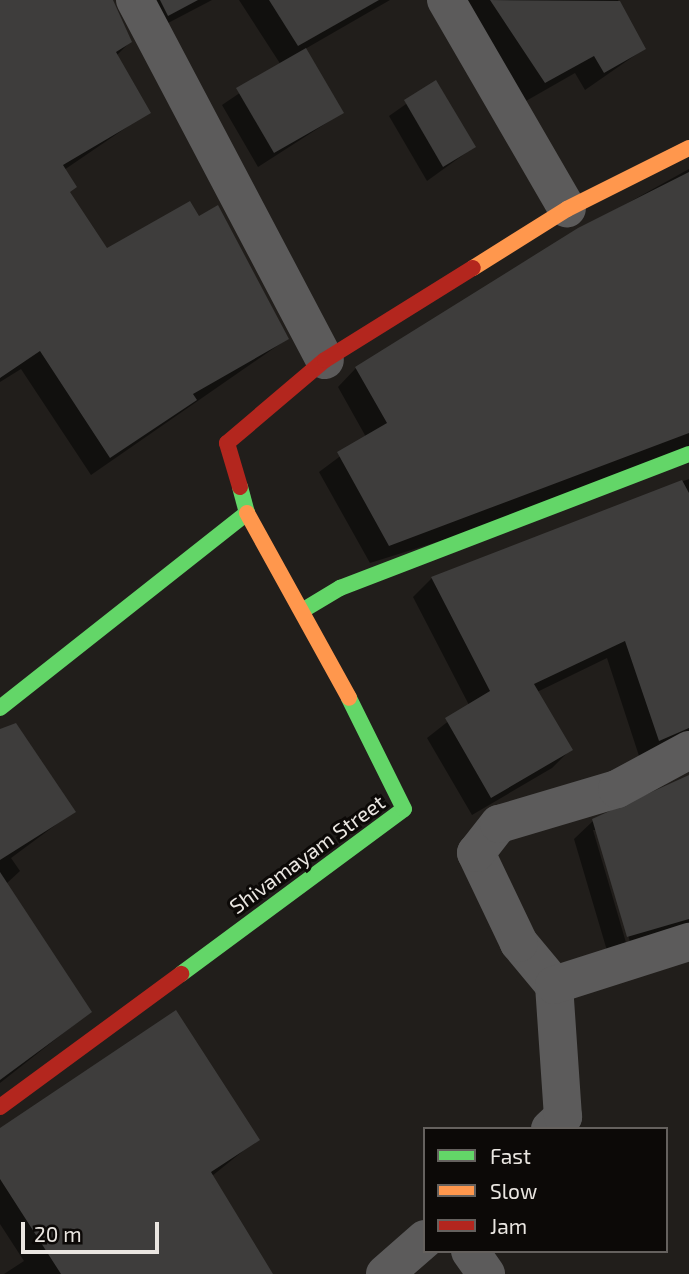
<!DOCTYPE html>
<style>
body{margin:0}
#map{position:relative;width:689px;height:1274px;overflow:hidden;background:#211e1b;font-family:"Exo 2",sans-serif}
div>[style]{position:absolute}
.shadow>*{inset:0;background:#0007}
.building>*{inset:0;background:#3e3d3c}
.street>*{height:38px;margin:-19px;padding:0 19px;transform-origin:19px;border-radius:19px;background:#5c5b5b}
.fast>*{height:16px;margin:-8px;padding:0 8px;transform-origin:8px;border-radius:8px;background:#63d668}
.slow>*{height:16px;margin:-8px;padding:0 8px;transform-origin:8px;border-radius:8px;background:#ff974d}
.jam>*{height:16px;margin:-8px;padding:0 8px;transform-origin:8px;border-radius:8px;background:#b3261e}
span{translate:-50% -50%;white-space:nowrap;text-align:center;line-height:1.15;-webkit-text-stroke:6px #0c0907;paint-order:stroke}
.street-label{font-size:21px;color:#eae6e1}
.legend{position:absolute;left:423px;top:1127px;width:245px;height:126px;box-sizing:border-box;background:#0c0907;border:2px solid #65615e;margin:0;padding:9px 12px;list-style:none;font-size:21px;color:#eae6e1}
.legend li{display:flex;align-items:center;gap:14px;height:35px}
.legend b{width:35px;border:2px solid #65615e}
.scale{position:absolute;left:21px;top:1222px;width:138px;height:32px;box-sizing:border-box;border:4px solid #eae6e1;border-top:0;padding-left:9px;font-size:21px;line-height:24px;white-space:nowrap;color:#eae6e1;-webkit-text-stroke:5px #0c0907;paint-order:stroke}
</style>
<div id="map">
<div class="shadow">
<div style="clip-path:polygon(0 0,111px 0,130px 42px,116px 56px,149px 112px,64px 170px,68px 193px,107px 251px,287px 339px,91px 475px,21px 369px,0 382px)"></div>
<div style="clip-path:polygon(129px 0,212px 0,149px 33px)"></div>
<div style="clip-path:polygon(239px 0,390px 0,305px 49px,342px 113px,258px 167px,222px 105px,281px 65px)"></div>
<div style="clip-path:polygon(460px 0,618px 0,644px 49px,585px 90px,575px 73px,526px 101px)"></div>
<div style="clip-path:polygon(436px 83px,474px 147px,427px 181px,389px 116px)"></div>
<div style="clip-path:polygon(689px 169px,689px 463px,370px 563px,319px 472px,366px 437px,338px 387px,356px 368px,579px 230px)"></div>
<div style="clip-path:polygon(689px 479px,689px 757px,640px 759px,607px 658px,537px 692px,571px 749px,552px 768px,472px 815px,427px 738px,469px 705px,413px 597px,432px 578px)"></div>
<div style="clip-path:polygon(0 742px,73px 812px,11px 858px,20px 871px,6px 884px,90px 1012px,0 1083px)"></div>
<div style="clip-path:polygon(evenodd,689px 777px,689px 928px,608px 954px,574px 839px,593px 821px,689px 777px,593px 830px,597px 830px,631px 945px,627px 946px,593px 830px)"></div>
<div style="clip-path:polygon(0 1128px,258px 1139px,212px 1176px,271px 1274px,4px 1274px,24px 1261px,0 1224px)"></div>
</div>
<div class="building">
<div style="clip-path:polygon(0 0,113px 0,132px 42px,116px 52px,151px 113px,63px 165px,77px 187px,70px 192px,107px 248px,190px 201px,199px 216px,218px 205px,289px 339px,193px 394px,197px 400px,110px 458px,40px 351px,0 378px)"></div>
<div style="clip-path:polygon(160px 0,198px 0,168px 16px)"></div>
<div style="clip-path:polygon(269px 0,379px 0,298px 46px)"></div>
<div style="clip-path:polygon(490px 0,620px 1px,646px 49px,604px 73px,594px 56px,545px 83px)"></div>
<div style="clip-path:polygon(306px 48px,344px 113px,274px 153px,236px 88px)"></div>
<div style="clip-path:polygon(436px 80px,476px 147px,443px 167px,404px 100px)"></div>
<div style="clip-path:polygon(689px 172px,689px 433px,389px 546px,337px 452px,387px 423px,355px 367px,578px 228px)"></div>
<div style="clip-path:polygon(682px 480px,689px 493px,689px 728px,659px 741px,625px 641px,534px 684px,573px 750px,491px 798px,445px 718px,490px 691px,431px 577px)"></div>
<div style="clip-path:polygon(16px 723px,76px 812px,0 860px,0 729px)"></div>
<div style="clip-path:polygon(689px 775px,689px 919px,627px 937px,592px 819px)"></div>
<div style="clip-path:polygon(0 872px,92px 1012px,0 1080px)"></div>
<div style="clip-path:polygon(176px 1010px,260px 1140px,211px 1172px,273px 1274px,61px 1274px,0 1179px,0 1128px)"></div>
</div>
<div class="street">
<div style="left:135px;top:0;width:407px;rotate:62.2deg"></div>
<div style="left:446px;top:0;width:241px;rotate:59.9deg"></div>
<div style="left:554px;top:985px;width:55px;rotate:-129.8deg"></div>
<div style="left:519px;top:943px;width:100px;rotate:-115.5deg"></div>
<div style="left:476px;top:853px;width:37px;rotate:-52deg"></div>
<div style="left:499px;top:824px;width:123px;rotate:-16.5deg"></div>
<div style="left:617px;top:789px;width:82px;rotate:-28.4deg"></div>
<div style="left:550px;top:1129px;width:18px;rotate:-43deg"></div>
<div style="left:563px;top:1117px;width:132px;rotate:-93.9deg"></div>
<div style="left:554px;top:985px;width:142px;rotate:-17.7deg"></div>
<div style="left:470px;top:1251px;width:28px;rotate:55deg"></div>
<div style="left:385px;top:1274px;width:53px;rotate:-41.2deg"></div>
</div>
<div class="fast">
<div style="left:305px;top:609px;width:41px;rotate:-31deg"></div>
<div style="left:340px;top:588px;width:374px;rotate:-21deg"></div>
<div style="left:0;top:708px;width:315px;rotate:-38.3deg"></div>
<div style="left:247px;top:513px;width:27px;rotate:-105deg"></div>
<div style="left:181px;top:974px;width:277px;rotate:-36.5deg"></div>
<div style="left:404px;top:809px;width:124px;rotate:-116.4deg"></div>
</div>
<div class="slow">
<div style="left:473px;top:268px;width:111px;rotate:-32.1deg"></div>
<div style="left:567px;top:209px;width:136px;rotate:-26.6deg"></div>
<div style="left:247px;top:513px;width:211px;rotate:61.1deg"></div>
</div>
<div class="jam">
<div style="left:240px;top:487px;width:46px;rotate:-106.5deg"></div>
<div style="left:227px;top:443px;width:128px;rotate:-40.3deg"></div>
<div style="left:325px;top:360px;width:174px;rotate:-31.9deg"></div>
<div style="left:0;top:1107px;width:225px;rotate:-36.3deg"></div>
</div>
<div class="street-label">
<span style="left:307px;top:854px;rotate:-36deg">Shivamayam Street</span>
</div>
<ul class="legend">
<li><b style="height:9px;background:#63d668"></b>Fast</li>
<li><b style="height:9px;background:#ff974d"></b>Slow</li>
<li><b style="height:9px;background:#b3261e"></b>Jam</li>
</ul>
<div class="scale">20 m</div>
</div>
